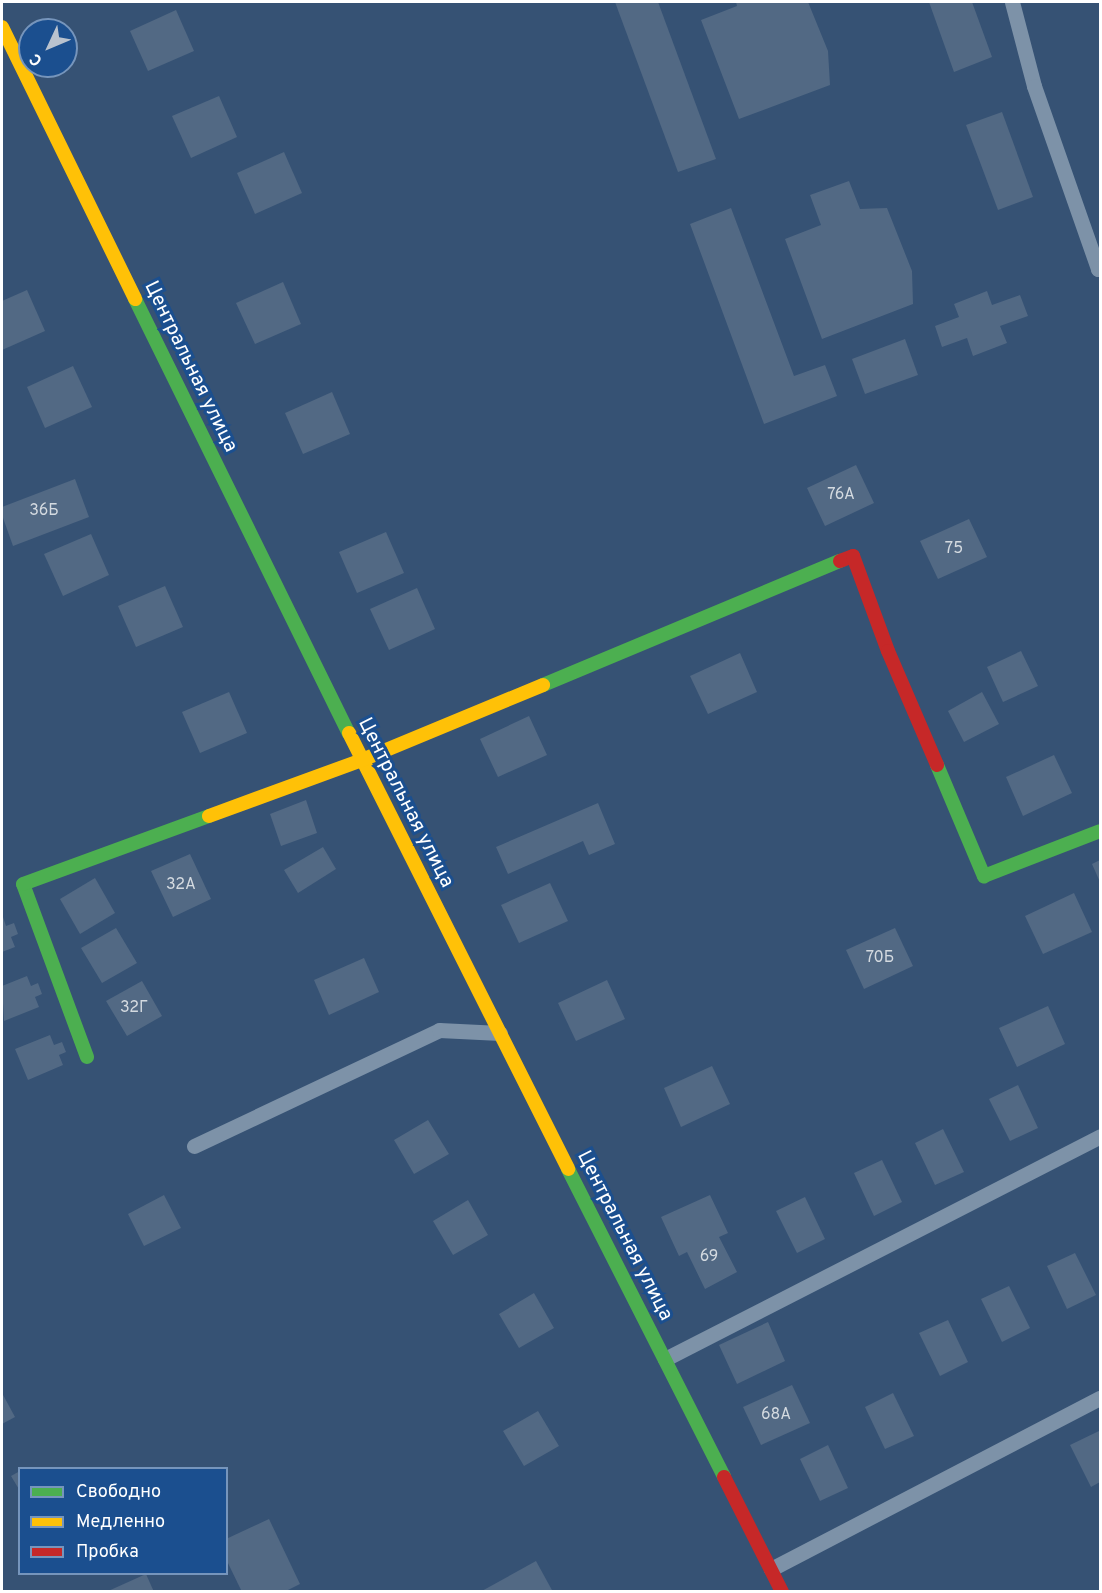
<!DOCTYPE html>
<meta charset="utf-8">
<style>
body{margin:0}
#map{position:relative;width:1102px;height:1593px;overflow:hidden;background:#365274;font-family:Overpass,sans-serif}
div>[style]{position:absolute}
.building>*{inset:0;background:#526984}
.lane>*{height:15px;margin:-7.5px;padding:0 7.5px;transform-origin:7.5px;border-radius:7.5px;background:#7d92a8}
.fast>*{height:14px;margin:-7px;padding:0 7px;transform-origin:7px;border-radius:7px;background:#4caf50}
.slow>*{height:14px;margin:-7px;padding:0 7px;transform-origin:7px;border-radius:7px;background:#ffc107}
.jam>*{height:14px;margin:-7px;padding:0 7px;transform-origin:7px;border-radius:7px;background:#c62828}
span{translate:-50% -50%;white-space:nowrap;text-align:center;line-height:1.15;-webkit-text-stroke:6px #1b4f8f;paint-order:stroke}
.number-label{font-size:16px;color:#d4dae0}
.number-label span{-webkit-text-stroke-width:0}
.street-label{font-size:20px;color:#fff}
.frame{position:absolute;inset:0;border:3px solid #fff;pointer-events:none}
.legend{position:absolute;left:18px;top:1467px;width:210px;height:108px;box-sizing:border-box;background:#1b4f8f;border:2px solid #7695bc;margin:0;padding:8px 10px;list-style:none;font-size:18px;color:#fff}
.legend li{display:flex;align-items:center;gap:12px;height:30px}
.legend b{width:30px;border:2px solid #7695bc}
.north{position:absolute;left:18px;top:18px;width:60px;height:60px;box-sizing:border-box;background:#1b4f8f;border:2px solid #7695bc;border-radius:50%;rotate:226deg;font-size:16px;font-weight:700;line-height:24px;text-align:center;color:#fff}
.north::after{content:'';display:block;margin:auto;width:21px;height:27px;background:#b9c2ce;clip-path:polygon(50% 0,100% 100%,50% 72%,0 100%)}
</style>
<div id="map">
<div class="building">
<div style="clip-path:polygon(615px 2px,658px 2px,716px 159px,678px 172px)"></div>
<div style="clip-path:polygon(736px 2px,808px 2px,828px 51px,830px 85px,739px 119px,701px 20px,737px 6px)"></div>
<div style="clip-path:polygon(929px 2px,972px 2px,992px 57px,954px 72px)"></div>
<div style="clip-path:polygon(176px 10px,194px 51px,148px 71px,130px 31px)"></div>
<div style="clip-path:polygon(219px 96px,237px 137px,191px 158px,172px 116px)"></div>
<div style="clip-path:polygon(1002px 112px,1033px 197px,998px 210px,966px 125px)"></div>
<div style="clip-path:polygon(284px 152px,302px 193px,255px 214px,237px 173px)"></div>
<div style="clip-path:polygon(849px 181px,860px 209px,887px 208px,912px 271px,913px 304px,822px 339px,785px 239px,821px 225px,810px 195px)"></div>
<div style="clip-path:polygon(731px 208px,794px 376px,825px 365px,837px 396px,764px 424px,690px 224px)"></div>
<div style="clip-path:polygon(283px 282px,301px 324px,255px 344px,236px 303px)"></div>
<div style="clip-path:polygon(27px 290px,45px 331px,2px 350px,2px 301px)"></div>
<div style="clip-path:polygon(987px 291px,992px 305px,1020px 295px,1028px 316px,1000px 326px,1007px 343px,973px 356px,967px 338px,942px 347px,935px 326px,959px 317px,954px 304px)"></div>
<div style="clip-path:polygon(905px 339px,918px 375px,865px 394px,852px 359px)"></div>
<div style="clip-path:polygon(73px 366px,92px 407px,45px 428px,27px 387px)"></div>
<div style="clip-path:polygon(332px 392px,350px 434px,303px 454px,285px 413px)"></div>
<div style="clip-path:polygon(856px 465px,874px 503px,825px 526px,807px 488px)"></div>
<div style="clip-path:polygon(75px 479px,89px 517px,13px 546px,2px 515px,2px 507px)"></div>
<div style="clip-path:polygon(969px 519px,987px 557px,938px 579px,920px 541px)"></div>
<div style="clip-path:polygon(386px 532px,404px 573px,357px 593px,339px 552px)"></div>
<div style="clip-path:polygon(91px 534px,109px 575px,63px 596px,44px 554px)"></div>
<div style="clip-path:polygon(165px 586px,183px 627px,136px 647px,118px 606px)"></div>
<div style="clip-path:polygon(417px 588px,435px 629px,389px 650px,370px 609px)"></div>
<div style="clip-path:polygon(1021px 651px,1038px 686px,1003px 702px,987px 667px)"></div>
<div style="clip-path:polygon(740px 653px,757px 692px,708px 714px,690px 676px)"></div>
<div style="clip-path:polygon(229px 692px,247px 733px,200px 753px,182px 712px)"></div>
<div style="clip-path:polygon(982px 692px,999px 724px,964px 742px,948px 711px)"></div>
<div style="clip-path:polygon(529px 716px,547px 755px,498px 777px,480px 739px)"></div>
<div style="clip-path:polygon(1054px 755px,1072px 793px,1023px 816px,1006px 777px)"></div>
<div style="clip-path:polygon(306px 800px,317px 833px,281px 846px,270px 814px)"></div>
<div style="clip-path:polygon(598px 803px,615px 844px,589px 855px,583px 841px,508px 874px,496px 847px)"></div>
<div style="clip-path:polygon(323px 847px,336px 869px,298px 893px,284px 870px)"></div>
<div style="clip-path:polygon(190px 854px,211px 899px,173px 917px,151px 871px)"></div>
<div style="clip-path:polygon(1100px 860px,1100px 882px,1092px 864px)"></div>
<div style="clip-path:polygon(95px 878px,115px 913px,80px 934px,60px 899px)"></div>
<div style="clip-path:polygon(550px 883px,568px 921px,519px 943px,501px 905px)"></div>
<div style="clip-path:polygon(1074px 893px,1092px 932px,1043px 954px,1025px 916px)"></div>
<div style="clip-path:polygon(2px 914px,6px 926px,14px 923px,18px 934px,11px 937px,15px 947px,2px 952px)"></div>
<div style="clip-path:polygon(116px 928px,137px 963px,102px 983px,81px 948px)"></div>
<div style="clip-path:polygon(895px 928px,913px 966px,864px 989px,846px 950px)"></div>
<div style="clip-path:polygon(364px 958px,379px 992px,329px 1015px,314px 980px)"></div>
<div style="clip-path:polygon(27px 976px,31px 986px,38px 983px,42px 994px,35px 997px,39px 1007px,4px 1021px,2px 986px)"></div>
<div style="clip-path:polygon(607px 980px,625px 1019px,576px 1041px,558px 1003px)"></div>
<div style="clip-path:polygon(142px 981px,162px 1016px,127px 1036px,106px 1001px)"></div>
<div style="clip-path:polygon(1048px 1006px,1065px 1044px,1017px 1067px,999px 1028px)"></div>
<div style="clip-path:polygon(50px 1035px,54px 1045px,62px 1042px,66px 1052px,59px 1055px,63px 1065px,28px 1080px,15px 1049px)"></div>
<div style="clip-path:polygon(712px 1066px,730px 1104px,681px 1127px,664px 1088px)"></div>
<div style="clip-path:polygon(1018px 1085px,1038px 1128px,1010px 1141px,989px 1099px)"></div>
<div style="clip-path:polygon(428px 1120px,449px 1154px,414px 1174px,394px 1140px)"></div>
<div style="clip-path:polygon(943px 1129px,964px 1172px,935px 1185px,915px 1143px)"></div>
<div style="clip-path:polygon(882px 1160px,902px 1202px,874px 1216px,854px 1173px)"></div>
<div style="clip-path:polygon(164px 1195px,181px 1228px,144px 1246px,128px 1214px)"></div>
<div style="clip-path:polygon(710px 1195px,728px 1233px,719px 1237px,737px 1272px,705px 1289px,687px 1252px,679px 1256px,661px 1217px)"></div>
<div style="clip-path:polygon(805px 1197px,825px 1239px,797px 1253px,776px 1211px)"></div>
<div style="clip-path:polygon(468px 1200px,488px 1235px,453px 1255px,433px 1221px)"></div>
<div style="clip-path:polygon(1075px 1253px,1096px 1295px,1067px 1309px,1047px 1266px)"></div>
<div style="clip-path:polygon(1009px 1286px,1030px 1328px,1002px 1342px,981px 1299px)"></div>
<div style="clip-path:polygon(534px 1293px,554px 1328px,519px 1348px,499px 1314px)"></div>
<div style="clip-path:polygon(948px 1320px,968px 1362px,940px 1376px,919px 1333px)"></div>
<div style="clip-path:polygon(768px 1322px,785px 1361px,737px 1384px,719px 1345px)"></div>
<div style="clip-path:polygon(792px 1385px,810px 1423px,761px 1445px,743px 1407px)"></div>
<div style="clip-path:polygon(2px 1393px,15px 1417px,2px 1424px)"></div>
<div style="clip-path:polygon(893px 1393px,914px 1436px,885px 1449px,865px 1407px)"></div>
<div style="clip-path:polygon(538px 1411px,559px 1446px,524px 1466px,503px 1431px)"></div>
<div style="clip-path:polygon(1099px 1431px,1100px 1482px,1091px 1487px,1070px 1445px)"></div>
<div style="clip-path:polygon(828px 1445px,848px 1488px,820px 1501px,800px 1459px)"></div>
<div style="clip-path:polygon(20px 1471px,20px 1491px,11px 1476px)"></div>
<div style="clip-path:polygon(269px 1519px,300px 1584px,284px 1592px,242px 1592px,226px 1559px,226px 1539px)"></div>
<div style="clip-path:polygon(536px 1561px,553px 1592px,480px 1592px)"></div>
<div style="clip-path:polygon(146px 1574px,154px 1592px,106px 1592px)"></div>
</div>
<div class="lane">
<div style="left:1012px;top:2px;width:87px;rotate:75.3deg"></div>
<div style="left:1034px;top:86px;width:194px;rotate:70.7deg"></div>
<div style="left:1098px;top:269px;width:2px;rotate:-27deg"></div>
<div style="left:194px;top:1146px;width:271px;rotate:-25.3deg"></div>
<div style="left:439px;top:1030px;width:61px;rotate:2.8deg"></div>
<div style="left:665px;top:1359px;width:489px;rotate:-27.1deg"></div>
<div style="left:771px;top:1569px;width:371px;rotate:-27.5deg"></div>
</div>
<div class="fast">
<div style="left:135px;top:299px;width:484px;rotate:63.8deg"></div>
<div style="left:543px;top:685px;width:322px;rotate:-22.7deg"></div>
<div style="left:937px;top:765px;width:121px;rotate:67.1deg"></div>
<div style="left:984px;top:876px;width:124px;rotate:-21.2deg"></div>
<div style="left:87px;top:1057px;width:184px;rotate:-110.3deg"></div>
<div style="left:23px;top:884px;width:198px;rotate:-20.1deg"></div>
<div style="left:568px;top:1169px;width:345px;rotate:63.1deg"></div>
</div>
<div class="slow">
<div style="left:2px;top:27px;width:303px;rotate:63.9deg"></div>
<div style="left:349px;top:733px;width:488px;rotate:63.3deg"></div>
<div style="left:209px;top:816px;width:163px;rotate:-20.1deg"></div>
<div style="left:362px;top:760px;width:196px;rotate:-22.5deg"></div>
</div>
<div class="jam">
<div style="left:840px;top:561px;width:14px;rotate:-21deg"></div>
<div style="left:853px;top:556px;width:101px;rotate:69.8deg"></div>
<div style="left:888px;top:651px;width:124px;rotate:66.7deg"></div>
<div style="left:724px;top:1477px;width:129px;rotate:63.2deg"></div>
</div>
<div class="number-label">
<span style="left:841px;top:495px">76А</span>
<span style="left:44px;top:511px">36Б</span>
<span style="left:954px;top:549px">75</span>
<span style="left:181px;top:885px">32А</span>
<span style="left:880px;top:958px">70Б</span>
<span style="left:134px;top:1008px">32Г</span>
<span style="left:709px;top:1257px">69</span>
<span style="left:776px;top:1415px">68А</span>
</div>
<div class="street-label">
<span style="left:190px;top:367px;rotate:64deg">Центральная улица</span>
<span style="left:405px;top:803px;rotate:63deg">Центральная улица</span>
<span style="left:624px;top:1236px;rotate:63deg">Центральная улица</span>
</div>
<div class="frame"></div>
<ul class="legend">
<li><b style="height:8px;background:#4caf50"></b>Свободно</li>
<li><b style="height:8px;background:#ffc107"></b>Медленно</li>
<li><b style="height:8px;background:#c62828"></b>Пробка</li>
</ul>
<div class="north">С</div>
</div>
